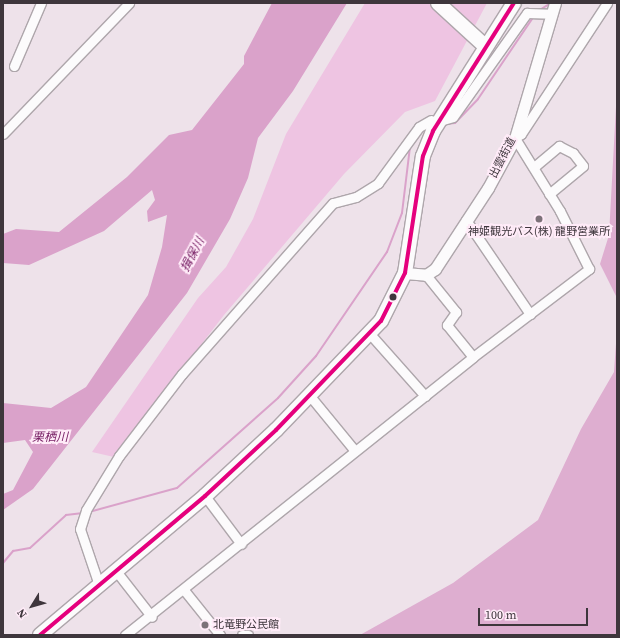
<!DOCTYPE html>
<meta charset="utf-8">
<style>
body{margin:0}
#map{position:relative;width:620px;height:638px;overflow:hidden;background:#eee2ea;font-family:"Source Serif 4","Noto Sans JP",serif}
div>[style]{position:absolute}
.green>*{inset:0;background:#eec4e2}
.forest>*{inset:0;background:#deaed0}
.water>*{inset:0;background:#daa2ca}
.stream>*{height:2px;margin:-1px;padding:0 1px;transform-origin:1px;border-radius:1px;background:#daa2ca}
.roads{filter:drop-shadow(1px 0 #aea6ab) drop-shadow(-1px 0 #aea6ab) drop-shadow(0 1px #aea6ab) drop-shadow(0 -1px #aea6ab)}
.minor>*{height:9px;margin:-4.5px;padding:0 4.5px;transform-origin:4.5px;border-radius:4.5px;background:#fcfbfc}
.tertiary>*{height:11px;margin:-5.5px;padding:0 5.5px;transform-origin:5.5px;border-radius:5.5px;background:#fcfbfc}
.primary>*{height:14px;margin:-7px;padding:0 7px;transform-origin:7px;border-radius:7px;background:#fcfbfc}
.trunk>*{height:14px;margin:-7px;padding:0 7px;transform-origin:7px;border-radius:7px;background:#fcfbfc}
.bus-1>*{height:4px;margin:-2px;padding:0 2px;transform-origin:2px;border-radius:2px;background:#e5007d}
.dots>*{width:11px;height:11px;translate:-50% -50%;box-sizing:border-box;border:2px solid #ffebf8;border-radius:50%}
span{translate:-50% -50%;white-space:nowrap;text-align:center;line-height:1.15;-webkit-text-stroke:4px #ffebf8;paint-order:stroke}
.street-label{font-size:11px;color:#3e363c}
.poi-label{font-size:11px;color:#3e363c}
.left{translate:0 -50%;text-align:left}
.water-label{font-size:12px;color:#782065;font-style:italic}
.frame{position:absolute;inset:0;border:4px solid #3e363c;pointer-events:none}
.north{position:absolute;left:12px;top:586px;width:40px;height:40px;-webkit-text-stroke:3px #ffebf8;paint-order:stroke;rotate:233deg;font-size:11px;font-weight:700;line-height:16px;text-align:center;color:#3e363c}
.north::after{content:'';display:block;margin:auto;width:14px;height:18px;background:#3e363c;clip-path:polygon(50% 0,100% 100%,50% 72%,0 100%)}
.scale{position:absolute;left:478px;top:608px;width:110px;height:18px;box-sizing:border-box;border:2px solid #3e363c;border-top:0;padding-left:5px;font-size:12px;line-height:14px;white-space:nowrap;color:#3e363c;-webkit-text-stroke:3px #ffebf8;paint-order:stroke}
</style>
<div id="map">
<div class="green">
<div style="clip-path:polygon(365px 3px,487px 3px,435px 101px,405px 112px,344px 174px,224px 315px,114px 457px,92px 452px,198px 298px,226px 267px,253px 219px,286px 134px)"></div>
</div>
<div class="forest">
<div style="clip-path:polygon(617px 88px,617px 298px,600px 264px,609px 235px)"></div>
<div style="clip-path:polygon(617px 329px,617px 635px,360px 635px,453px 583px,538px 520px,581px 429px,614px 372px)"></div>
</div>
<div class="water">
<div style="clip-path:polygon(272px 3px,347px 3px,293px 91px,258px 138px,248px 178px,230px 219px,187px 293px,33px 489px,3px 510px,3px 494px,13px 490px,33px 452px,25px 440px,3px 443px,3px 403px,51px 408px,86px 387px,148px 295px,162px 247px,167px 215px,148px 222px,147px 211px,155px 200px,152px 190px,104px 231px,29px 265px,3px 263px,3px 234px,16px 229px,59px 232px,127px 177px,169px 135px,192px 130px,244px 64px,244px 56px)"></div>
</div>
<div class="stream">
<div style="left:538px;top:11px;width:15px;rotate:-32deg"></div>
<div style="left:445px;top:124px;width:10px;rotate:-6deg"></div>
<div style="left:455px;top:123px;width:33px;rotate:-46deg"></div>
<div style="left:478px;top:99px;width:100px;rotate:-56deg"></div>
<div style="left:89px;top:512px;width:91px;rotate:-15.3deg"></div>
<div style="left:177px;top:488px;width:135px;rotate:-41.7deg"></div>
<div style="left:278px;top:398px;width:57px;rotate:-47.9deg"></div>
<div style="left:316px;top:356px;width:126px;rotate:-55.7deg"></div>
<div style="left:387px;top:252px;width:42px;rotate:-69deg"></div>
<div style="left:402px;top:213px;width:66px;rotate:-83.1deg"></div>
<div style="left:410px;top:147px;width:24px;rotate:-54deg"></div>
<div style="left:3px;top:563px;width:16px;rotate:-50deg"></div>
<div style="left:13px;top:551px;width:17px;rotate:-10deg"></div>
<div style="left:30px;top:548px;width:49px;rotate:-42.5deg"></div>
<div style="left:66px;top:515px;width:17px;rotate:-7deg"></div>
</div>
<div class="roads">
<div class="minor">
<div style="left:14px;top:66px;width:69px;rotate:-66.8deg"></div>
<div style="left:443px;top:120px;width:10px;rotate:-17deg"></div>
<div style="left:453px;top:117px;width:128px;rotate:-54.6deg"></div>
<div style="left:527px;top:13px;width:24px;rotate:2deg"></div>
<div style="left:3px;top:134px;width:182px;rotate:-46.1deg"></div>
<div style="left:534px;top:167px;width:33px;rotate:-40deg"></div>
<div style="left:559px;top:146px;width:16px;rotate:27deg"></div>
<div style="left:573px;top:153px;width:16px;rotate:52deg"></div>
<div style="left:583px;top:166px;width:44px;rotate:140.5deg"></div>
<div style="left:466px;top:220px;width:114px;rotate:55.8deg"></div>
<div style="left:426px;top:275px;width:48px;rotate:51deg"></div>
<div style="left:456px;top:312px;width:16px;rotate:125deg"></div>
<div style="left:447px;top:325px;width:41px;rotate:50.9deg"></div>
<div style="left:370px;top:334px;width:83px;rotate:48.4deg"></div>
<div style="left:310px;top:396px;width:71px;rotate:50.7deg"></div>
<div style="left:205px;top:496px;width:60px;rotate:53.1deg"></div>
<div style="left:116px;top:571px;width:58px;rotate:52deg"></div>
<div style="left:99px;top:585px;width:59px;rotate:-108.7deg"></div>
<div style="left:80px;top:529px;width:20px;rotate:-72deg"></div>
<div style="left:86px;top:510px;width:63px;rotate:-58.6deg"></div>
<div style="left:119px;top:456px;width:103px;rotate:-52.5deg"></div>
<div style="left:182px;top:374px;width:228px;rotate:-48.6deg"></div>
<div style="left:333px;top:203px;width:24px;rotate:-15deg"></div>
<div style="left:356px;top:197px;width:26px;rotate:-32deg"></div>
<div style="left:378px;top:183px;width:69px;rotate:-53.8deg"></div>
<div style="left:419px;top:127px;width:14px;rotate:-30deg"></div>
<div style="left:184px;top:590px;width:58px;rotate:51.3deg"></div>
<div style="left:125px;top:635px;width:445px;rotate:-38.6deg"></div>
<div style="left:473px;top:357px;width:146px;rotate:-37.2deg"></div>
<div style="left:589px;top:269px;width:65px;rotate:-116.6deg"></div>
<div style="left:560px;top:211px;width:86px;rotate:-121.7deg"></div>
<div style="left:515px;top:138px;width:7px;rotate:-34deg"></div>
<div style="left:521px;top:134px;width:157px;rotate:-56.7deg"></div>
<div style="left:242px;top:635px;width:6px"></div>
</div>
<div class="tertiary">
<div style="left:405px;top:273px;width:21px;rotate:5deg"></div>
<div style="left:426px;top:275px;width:11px;rotate:-34deg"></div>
<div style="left:435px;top:269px;width:97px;rotate:-56.8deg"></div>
<div style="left:488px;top:188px;width:57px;rotate:-61.6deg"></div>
<div style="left:515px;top:138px;width:141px;rotate:-73.5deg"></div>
</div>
<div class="primary">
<div style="left:438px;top:3px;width:64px;rotate:42.5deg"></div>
</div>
<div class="trunk">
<div style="left:40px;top:635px;width:216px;rotate:-40.1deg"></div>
<div style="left:205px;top:496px;width:97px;rotate:-42.9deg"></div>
<div style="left:276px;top:430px;width:151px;rotate:-46.1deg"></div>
<div style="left:381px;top:321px;width:54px;rotate:-63.4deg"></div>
<div style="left:405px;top:273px;width:118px;rotate:-81.3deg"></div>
<div style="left:423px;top:156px;width:27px;rotate:-68deg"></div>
<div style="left:433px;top:131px;width:151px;rotate:-57.7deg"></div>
</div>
</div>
<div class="bus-1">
<div style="left:40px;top:635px;width:216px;rotate:-40.1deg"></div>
<div style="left:205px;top:496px;width:97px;rotate:-42.9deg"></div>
<div style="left:276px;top:430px;width:151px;rotate:-46.1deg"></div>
<div style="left:381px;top:321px;width:54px;rotate:-63.4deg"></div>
<div style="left:405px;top:273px;width:118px;rotate:-81.3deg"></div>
<div style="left:423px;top:156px;width:27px;rotate:-68deg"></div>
<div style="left:433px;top:131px;width:151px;rotate:-57.7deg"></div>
</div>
<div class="dots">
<div style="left:539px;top:219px;background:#7c7279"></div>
<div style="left:393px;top:297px;background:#3e363c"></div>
<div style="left:205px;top:625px;background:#7c7279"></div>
</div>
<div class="street-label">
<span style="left:503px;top:158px;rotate:-63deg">出雲街道</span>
</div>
<div class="poi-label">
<span style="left:539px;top:232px">神姫観光バス(株) 龍野営業所</span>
<span class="left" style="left:213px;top:625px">北竜野公民館</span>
</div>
<div class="water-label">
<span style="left:193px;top:255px;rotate:-62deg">揖保川</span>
<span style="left:50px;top:438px">栗栖川</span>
</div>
<div class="frame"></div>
<div class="north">N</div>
<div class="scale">100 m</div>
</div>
